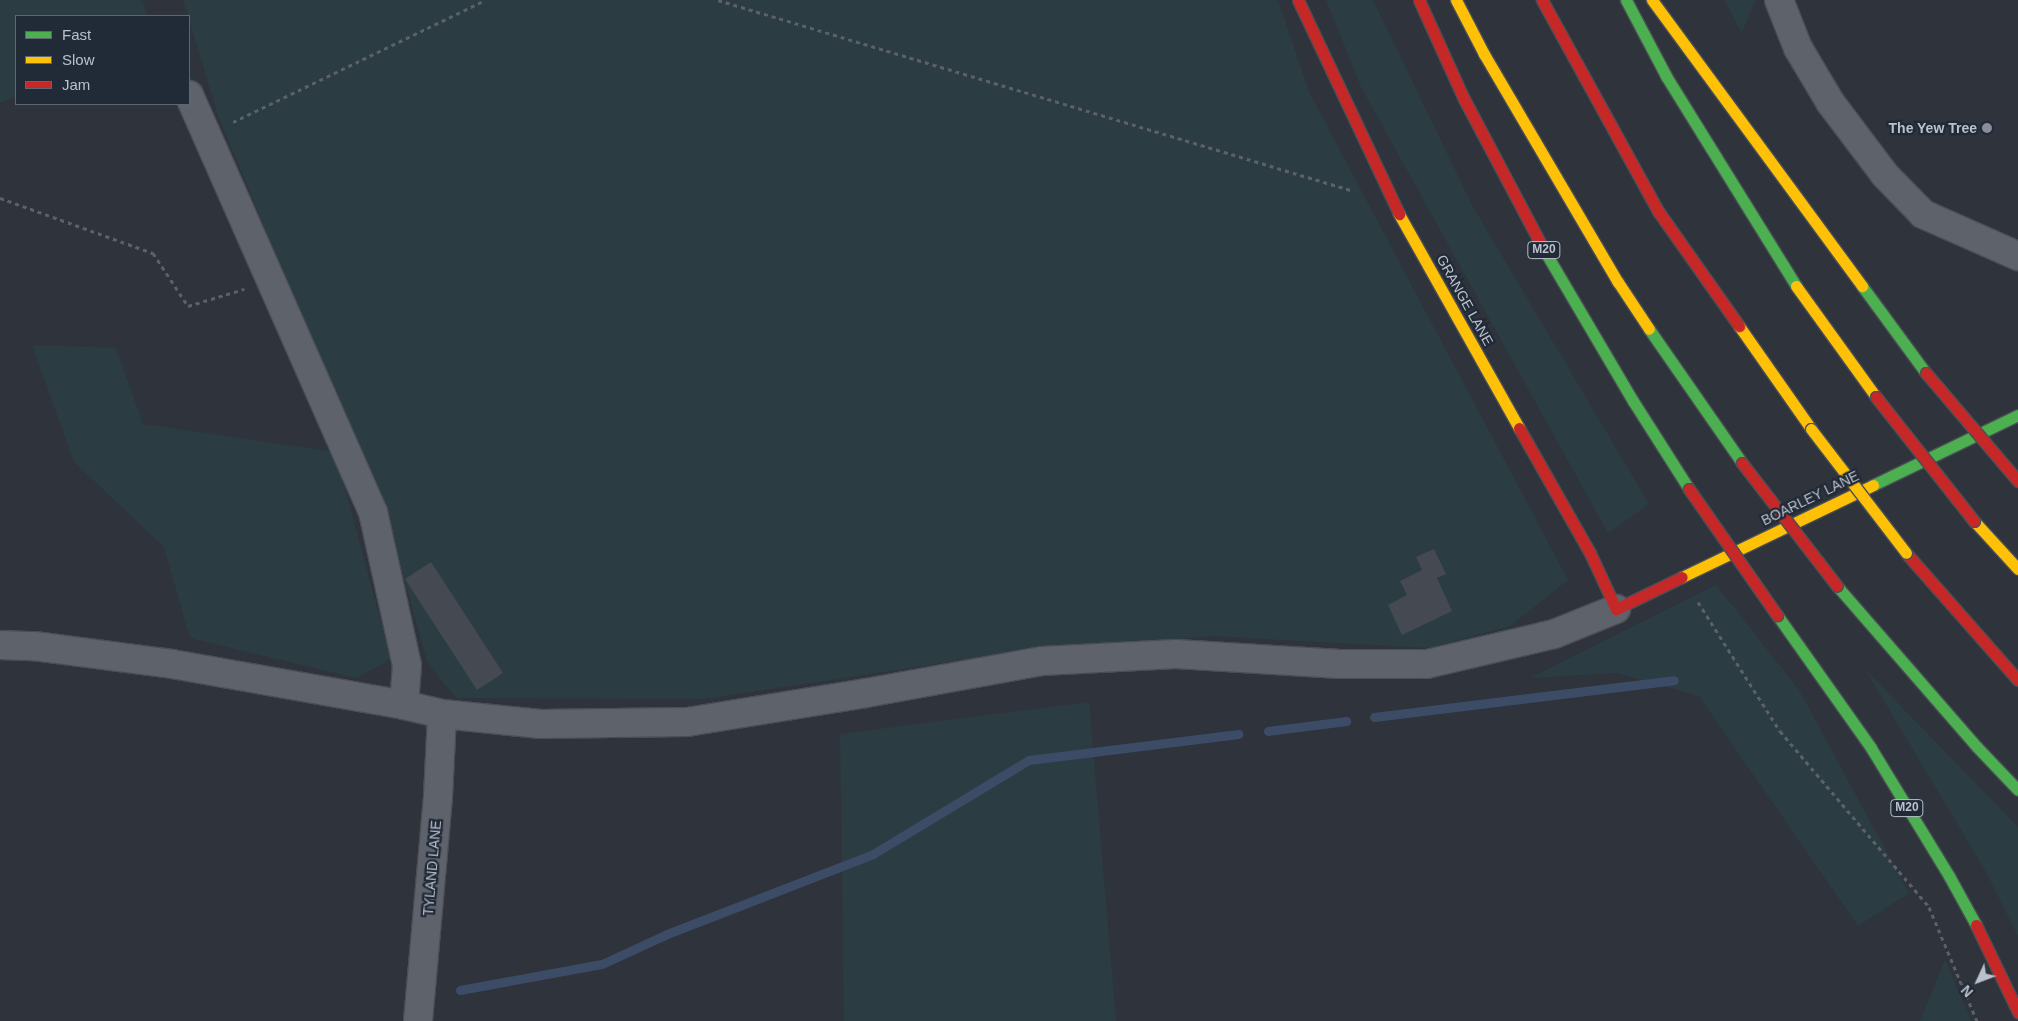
<!DOCTYPE html>
<style>
body{margin:0}
#map{position:relative;width:2018px;height:1021px;overflow:hidden;background:#2e333c;font-family:Helvetica,sans-serif}
div>[style]{position:absolute}
.green>*{inset:0;background:#2b3d42}
.stream>*{height:9px;margin:-4.5px;padding:0 4.5px;transform-origin:4.5px;border-radius:4.5px;background:#3d4c66}
.building>*{inset:0;background:#454951}
.path>*{height:3px;margin-top:-1.5px;transform-origin:0;background:repeating-linear-gradient(90deg,#5c6167 0 4px,transparent 0 8px)}
.roads{filter:drop-shadow(1px 0 #4a4e55) drop-shadow(-1px 0 #4a4e55) drop-shadow(0 1px #4a4e55) drop-shadow(0 -1px #4a4e55)}
.street>*{height:28px;margin:-14px;padding:0 14px;transform-origin:14px;border-radius:14px;background:#5e626a}
.fast>*{height:11px;margin:-5.5px;padding:0 5.5px;transform-origin:5.5px;border-radius:5.5px;background:#4caf50}
.slow>*{height:11px;margin:-5.5px;padding:0 5.5px;transform-origin:5.5px;border-radius:5.5px;background:#ffc107}
.jam>*{height:11px;margin:-5.5px;padding:0 5.5px;transform-origin:5.5px;border-radius:5.5px;background:#c62828}
.bridges{filter:drop-shadow(1px 0 #4b5057) drop-shadow(-1px 0 #4b5057) drop-shadow(0 1px #4b5057) drop-shadow(0 -1px #4b5057)}
.slow-bridge>*{height:11px;margin:-5.5px;padding:0 5.5px;transform-origin:5.5px;border-radius:5.5px;background:#ffc107}
.jam-bridge>*{height:11px;margin:-5.5px;padding:0 5.5px;transform-origin:5.5px;border-radius:5.5px;background:#c62828}
.dots>*{width:14px;height:14px;translate:-50% -50%;box-sizing:border-box;border:2px solid #212a37;border-radius:50%}
span{translate:-50% -50%;white-space:nowrap;text-align:center;line-height:1.15;-webkit-text-stroke:4.5px #212a37;paint-order:stroke}
.shield-label span{padding:1px 4px;background:#212a37;border:1px solid;border-radius:4px;-webkit-text-stroke-width:0}
.shield-label{font-size:12px;color:#bac0cc;font-weight:700}
.poi-label{font-size:14px;color:#bac0cc;font-weight:700}
.right{translate:-100% -50%;text-align:right}
.street-label{font-size:14px;color:#bac0cc}
.legend{position:absolute;left:15px;top:15px;width:175px;height:90px;box-sizing:border-box;background:#212a37;border:1px solid #5e6673;margin:0;padding:6px 9px;list-style:none;font-size:15px;color:#bac0cc}
.legend li{display:flex;align-items:center;gap:10px;height:25px}
.legend b{width:25px;border:1px solid #5e6673}
.north{position:absolute;left:1953px;top:956px;width:50px;height:50px;-webkit-text-stroke:4px #212a37;paint-order:stroke;rotate:227deg;font-size:14px;font-weight:700;line-height:20px;text-align:center;color:#bac0cc}
.north::after{content:'';display:block;margin:auto;width:18px;height:22px;background:#bac0cc;clip-path:polygon(50% 0,100% 100%,50% 72%,0 100%)}
</style>
<div id="map">
<div class="green">
<div style="clip-path:polygon(0 0,142px 0,147px 16px,16px 16px,16px 96px,0 103px)"></div>
<div style="clip-path:polygon(183px 0,1278px 0,1309px 92px,1568px 580px,1510px 626px,1429px 648px,1212px 636px,956px 661px,704px 699px,456px 698px,428px 663px,388px 523px,219px 118px)"></div>
<div style="clip-path:polygon(1326px 0,1373px 0,1473px 207px,1649px 504px,1608px 533px,1361px 87px)"></div>
<div style="clip-path:polygon(1724px 0,1755px 0,1742px 33px)"></div>
<div style="clip-path:polygon(32px 345px,116px 348px,143px 424px,335px 452px,391px 659px,356px 678px,190px 638px,164px 547px,74px 462px)"></div>
<div style="clip-path:polygon(1716px 585px,1799px 690px,1909px 893px,1858px 926px,1699px 696px,1617px 673px,1530px 678px)"></div>
<div style="clip-path:polygon(1865px 669px,2018px 827px,2018px 936px,1985px 870px)"></div>
<div style="clip-path:polygon(1089px 702px,1116px 1021px,844px 1021px,840px 734px)"></div>
<div style="clip-path:polygon(1945px 960px,1971px 1021px,1920px 1021px)"></div>
</div>
<div class="stream">
<div style="left:1374px;top:717px;width:302px;rotate:-7deg"></div>
<div style="left:1268px;top:731px;width:79px;rotate:-7.3deg"></div>
<div style="left:460px;top:990px;width:144px;rotate:-10.4deg"></div>
<div style="left:602px;top:964px;width:72px;rotate:-24.8deg"></div>
<div style="left:667px;top:934px;width:221px;rotate:-21.2deg"></div>
<div style="left:873px;top:854px;width:182px;rotate:-31.1deg"></div>
<div style="left:1029px;top:760px;width:211px;rotate:-7.1deg"></div>
</div>
<div class="building">
<div style="clip-path:polygon(1434px 549px,1446px 574px,1437px 578px,1452px 611px,1402px 635px,1388px 605px,1407px 595px,1400px 581px,1422px 570px,1416px 557px)"></div>
<div style="clip-path:polygon(431px 562px,503px 673px,477px 690px,405px 579px)"></div>
</div>
<div class="path">
<div style="left:718px;top:0;width:664px;rotate:16.72deg"></div>
<div style="left:233px;top:122px;width:280px;rotate:-25.8deg"></div>
<div style="left:0;top:198px;width:163px;rotate:19.8deg"></div>
<div style="left:153px;top:253px;width:64px;rotate:56.6deg"></div>
<div style="left:188px;top:306px;width:59px;rotate:-16.9deg"></div>
<div style="left:1698px;top:602px;width:153px;rotate:57.6deg"></div>
<div style="left:1780px;top:731px;width:231px;rotate:49.7deg"></div>
<div style="left:1929px;top:907px;width:124px;rotate:67.2deg"></div>
</div>
<div class="roads">
<div class="street">
<div style="left:1779px;top:0;width:52px;rotate:68.4deg"></div>
<div style="left:1798px;top:48px;width:63px;rotate:59.3deg"></div>
<div style="left:1830px;top:102px;width:91px;rotate:53deg"></div>
<div style="left:1885px;top:175px;width:54px;rotate:45.7deg"></div>
<div style="left:1923px;top:214px;width:104px;rotate:23.9deg"></div>
<div style="left:189px;top:95px;width:456px;rotate:66.2deg"></div>
<div style="left:373px;top:512px;width:157px;rotate:77.5deg"></div>
<div style="left:407px;top:665px;width:40px;rotate:94.3deg"></div>
<div style="left:0;top:645px;width:34px;rotate:2deg"></div>
<div style="left:34px;top:646px;width:139px;rotate:7.4deg"></div>
<div style="left:172px;top:664px;width:236px;rotate:10deg"></div>
<div style="left:404px;top:705px;width:39px;rotate:13deg"></div>
<div style="left:442px;top:714px;width:99px;rotate:5.8deg"></div>
<div style="left:540px;top:724px;width:147px;rotate:-0.8deg"></div>
<div style="left:687px;top:722px;width:181px;rotate:-9.2deg"></div>
<div style="left:866px;top:693px;width:179px;rotate:-10.3deg"></div>
<div style="left:1042px;top:661px;width:134px;rotate:-3deg"></div>
<div style="left:1176px;top:654px;width:164px;rotate:3.5deg"></div>
<div style="left:1340px;top:664px;width:87px"></div>
<div style="left:1427px;top:664px;width:130px;rotate:-13.3deg"></div>
<div style="left:1554px;top:634px;width:67px;rotate:-22deg"></div>
<div style="left:418px;top:1021px;width:225px;rotate:-84.9deg"></div>
<div style="left:438px;top:797px;width:83px;rotate:-87.2deg"></div>
</div>
<div class="fast">
<div style="left:1626px;top:0;width:86px;rotate:62.2deg"></div>
<div style="left:1666px;top:76px;width:247px;rotate:58.2deg"></div>
<div style="left:1544px;top:250px;width:175px;rotate:59.5deg"></div>
<div style="left:1633px;top:401px;width:104px;rotate:57.5deg"></div>
<div style="left:1862px;top:286px;width:108px;rotate:53.7deg"></div>
<div style="left:1649px;top:329px;width:163px;rotate:55.2deg"></div>
<div style="left:1873px;top:485px;width:161px;rotate:-25.8deg"></div>
<div style="left:1837px;top:586px;width:213px;rotate:49deg"></div>
<div style="left:1977px;top:747px;width:59px;rotate:46.4deg"></div>
<div style="left:1777px;top:615px;width:163px;rotate:54.7deg"></div>
<div style="left:1871px;top:748px;width:150px;rotate:58.6deg"></div>
<div style="left:1949px;top:876px;width:56px;rotate:61.1deg"></div>
</div>
<div class="slow">
<div style="left:1456px;top:0;width:61px;rotate:62.6deg"></div>
<div style="left:1484px;top:54px;width:264px;rotate:59.6deg"></div>
<div style="left:1618px;top:282px;width:56px;rotate:56.6deg"></div>
<div style="left:1652px;top:0;width:355px;rotate:53.7deg"></div>
<div style="left:1399px;top:214px;width:245px;rotate:60.7deg"></div>
<div style="left:1796px;top:286px;width:137px;rotate:54.2deg"></div>
<div style="left:1739px;top:326px;width:126px;rotate:55deg"></div>
<div style="left:1974px;top:521px;width:65px;rotate:47.5deg"></div>
<div style="left:1682px;top:577px;width:212px;rotate:-25.7deg"></div>
</div>
<div class="jam">
<div style="left:1298px;top:0;width:237px;rotate:64.7deg"></div>
<div style="left:1419px;top:0;width:109px;rotate:65.6deg"></div>
<div style="left:1464px;top:99px;width:171px;rotate:62.1deg"></div>
<div style="left:1542px;top:0;width:241px;rotate:61.2deg"></div>
<div style="left:1658px;top:211px;width:141px;rotate:54.8deg"></div>
<div style="left:1519px;top:428px;width:144px;rotate:60.4deg"></div>
<div style="left:1590px;top:553px;width:62px;rotate:65.1deg"></div>
<div style="left:1616px;top:609px;width:73px;rotate:-25.9deg"></div>
<div style="left:1906px;top:553px;width:169px;rotate:48.6deg"></div>
<div style="left:1976px;top:925px;width:97px;rotate:64.2deg"></div>
</div>
</div>
<div class="bridges">
<div class="slow-bridge">
<div style="left:1811px;top:429px;width:156px;rotate:52.5deg"></div>
</div>
<div class="jam-bridge">
<div style="left:1926px;top:373px;width:142px;rotate:49.6deg"></div>
<div style="left:1876px;top:397px;width:158px;rotate:51.7deg"></div>
<div style="left:1742px;top:463px;width:155px;rotate:52.3deg"></div>
<div style="left:1689px;top:489px;width:154px;rotate:55.1deg"></div>
</div>
</div>
<div class="dots">
<div style="left:1987px;top:128px;background:#898f9a"></div>
</div>
<div class="shield-label">
<span style="left:1544px;top:250px">M20</span>
<span style="left:1907px;top:808px">M20</span>
</div>
<div class="poi-label">
<span class="right" style="left:1977px;top:128px">The Yew Tree</span>
</div>
<div class="street-label">
<span style="left:1465px;top:300px;rotate:61deg">GRANGE LANE</span>
<span style="left:1810px;top:498px;rotate:-26deg">BOARLEY LANE</span>
<span style="left:432px;top:868px;rotate:-85deg">TYLAND LANE</span>
</div>
<ul class="legend">
<li><b style="height:6px;background:#4caf50"></b>Fast</li>
<li><b style="height:6px;background:#ffc107"></b>Slow</li>
<li><b style="height:6px;background:#c62828"></b>Jam</li>
</ul>
<div class="north">N</div>
</div>
